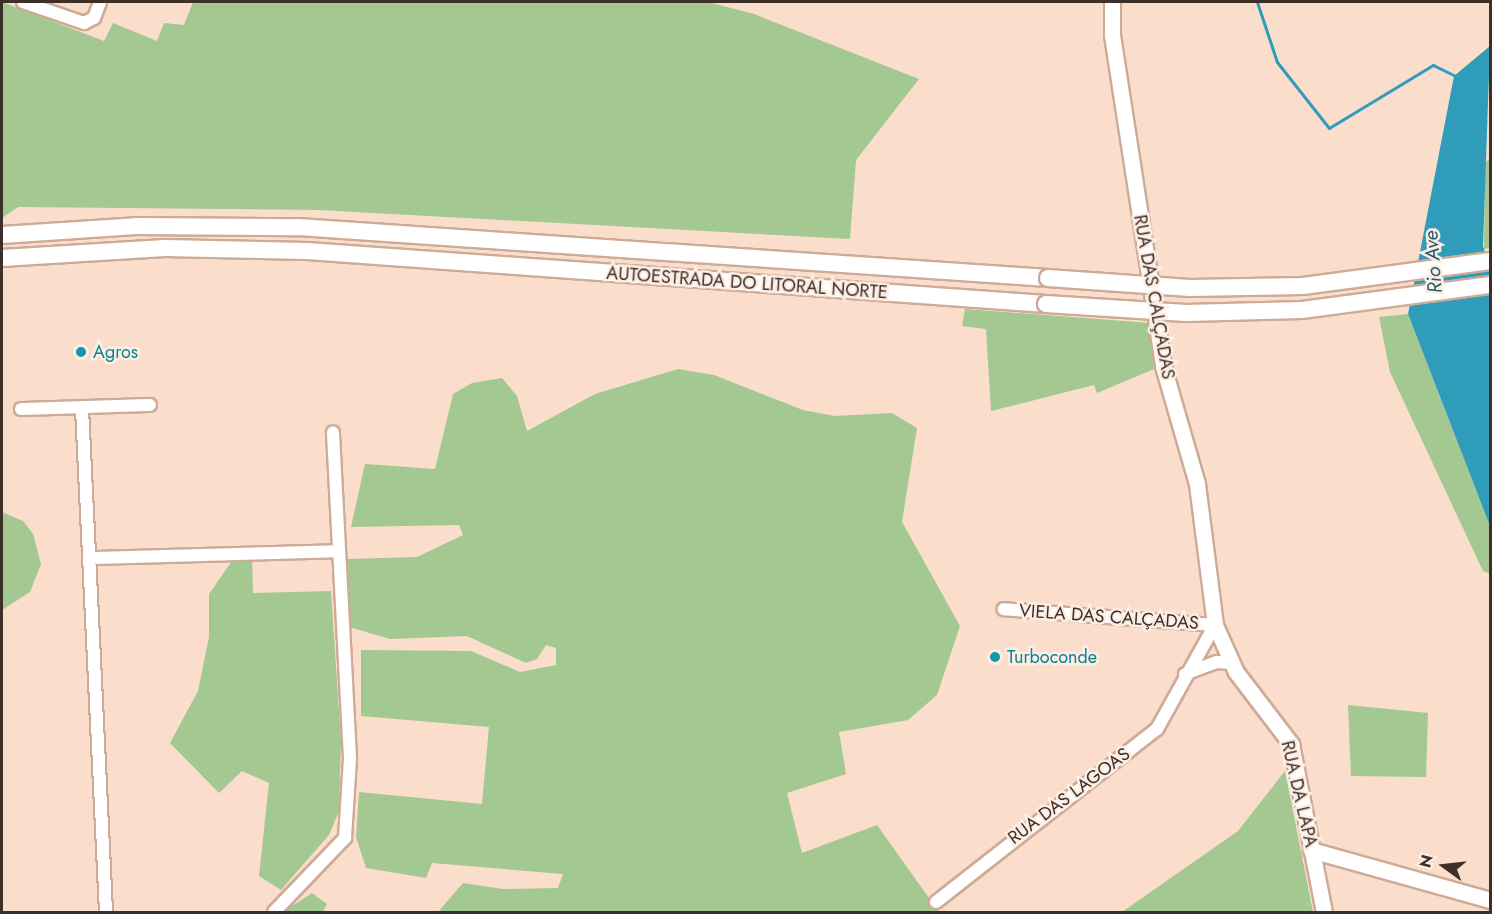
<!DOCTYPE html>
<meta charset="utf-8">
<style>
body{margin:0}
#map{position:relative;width:1492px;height:914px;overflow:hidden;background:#fbddcc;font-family:Jost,sans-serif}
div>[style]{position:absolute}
.green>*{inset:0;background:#a3c891}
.water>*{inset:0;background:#2f9cba}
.stream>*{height:3px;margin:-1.5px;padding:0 1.5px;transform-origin:1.5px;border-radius:1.5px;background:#2f9cba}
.roads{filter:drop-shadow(2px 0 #cdab96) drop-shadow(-2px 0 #cdab96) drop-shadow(0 2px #cdab96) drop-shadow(0 -2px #cdab96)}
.minor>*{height:12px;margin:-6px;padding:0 6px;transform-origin:6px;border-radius:6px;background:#fff}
.major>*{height:15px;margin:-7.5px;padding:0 7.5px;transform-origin:7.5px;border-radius:7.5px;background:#fff}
.highway>*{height:16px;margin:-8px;padding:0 8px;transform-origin:8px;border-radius:8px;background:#fff}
.bridges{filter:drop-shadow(2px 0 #cdab96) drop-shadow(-2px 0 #cdab96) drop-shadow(0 2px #cdab96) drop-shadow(0 -2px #cdab96)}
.highway-bridge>*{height:16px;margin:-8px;padding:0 8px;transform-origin:8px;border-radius:8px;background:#fff}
.dots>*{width:16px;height:16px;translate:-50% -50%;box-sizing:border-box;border:3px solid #fdeee5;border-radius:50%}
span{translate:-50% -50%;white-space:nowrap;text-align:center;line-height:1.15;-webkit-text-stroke:5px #fdeee5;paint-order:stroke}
.street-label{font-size:18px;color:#3e3028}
.culture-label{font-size:18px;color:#0d838f}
.left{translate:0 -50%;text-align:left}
.water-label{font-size:20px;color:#235c6c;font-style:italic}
.frame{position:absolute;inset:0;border:3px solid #3e3028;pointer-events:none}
.north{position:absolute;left:1414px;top:836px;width:60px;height:60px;-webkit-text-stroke:4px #fdeee5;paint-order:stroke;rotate:285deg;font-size:16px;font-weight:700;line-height:24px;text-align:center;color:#3e3028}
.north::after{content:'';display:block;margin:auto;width:21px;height:27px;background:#3e3028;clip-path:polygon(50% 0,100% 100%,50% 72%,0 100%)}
</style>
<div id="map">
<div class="green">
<div style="clip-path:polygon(2px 2px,104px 41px,113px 23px,157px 41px,164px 23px,184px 25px,193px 2px,708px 2px,754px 14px,919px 79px,856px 160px,850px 239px,319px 210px,18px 207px,2px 218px)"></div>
<div style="clip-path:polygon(1490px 158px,1490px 248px,1484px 249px,1485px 163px)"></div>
<div style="clip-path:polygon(965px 309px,1150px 323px,1154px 369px,1097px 393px,1094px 385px,991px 411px,986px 329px,962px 326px)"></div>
<div style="clip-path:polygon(1408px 314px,1490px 526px,1490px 574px,1483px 571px,1390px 372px,1379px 317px)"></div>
<div style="clip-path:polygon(678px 369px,714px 375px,803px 410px,835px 416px,892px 413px,917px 428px,902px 522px,960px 626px,937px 695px,908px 720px,839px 732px,846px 774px,787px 793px,802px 853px,877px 825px,939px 912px,438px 912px,463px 883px,503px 889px,558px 888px,563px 874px,432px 863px,426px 878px,366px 868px,356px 837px,359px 792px,482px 804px,489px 727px,361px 716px,361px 650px,471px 651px,520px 672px,556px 665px,556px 648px,546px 645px,537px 659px,526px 663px,467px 636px,390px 639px,349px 627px,347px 559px,417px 557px,463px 535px,459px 525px,351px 527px,365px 464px,435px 469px,453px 394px,472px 383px,502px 378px,517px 396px,527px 431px,595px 394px)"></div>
<div style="clip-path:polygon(2px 512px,23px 521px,33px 534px,41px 564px,30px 592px,2px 610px)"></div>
<div style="clip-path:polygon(252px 560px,253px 593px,331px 591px,341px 741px,339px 811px,329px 835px,281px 890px,259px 876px,269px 783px,242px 771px,219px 793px,170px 743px,198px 691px,209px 637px,209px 594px,232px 561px)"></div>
<div style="clip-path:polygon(1348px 705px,1428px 713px,1426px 777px,1351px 776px)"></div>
<div style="clip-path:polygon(1285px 771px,1313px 912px,1122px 912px,1238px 831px)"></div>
<div style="clip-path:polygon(312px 893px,327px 904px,323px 912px,283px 912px)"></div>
</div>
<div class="water">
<div style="clip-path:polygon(1490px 46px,1483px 246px,1490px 267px,1490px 526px,1408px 314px,1454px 76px)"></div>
</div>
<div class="stream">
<div style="left:1257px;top:2px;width:63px;rotate:71.6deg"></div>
<div style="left:1277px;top:62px;width:84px;rotate:51.8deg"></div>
<div style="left:1329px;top:128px;width:122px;rotate:-31.2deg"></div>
<div style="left:1433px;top:65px;width:28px;rotate:26deg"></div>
</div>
<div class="roads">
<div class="minor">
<div style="left:23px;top:2px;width:65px;rotate:19deg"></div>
<div style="left:84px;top:23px;width:11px;rotate:-27deg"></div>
<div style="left:94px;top:18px;width:17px;rotate:-69deg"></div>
<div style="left:82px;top:408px;width:505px;rotate:87.27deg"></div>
<div style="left:21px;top:409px;width:129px;rotate:-1.8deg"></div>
<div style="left:92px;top:558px;width:247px;rotate:-1.6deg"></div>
<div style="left:1185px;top:674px;width:34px;rotate:-21deg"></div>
<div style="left:1217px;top:662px;width:15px;rotate:4deg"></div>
<div style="left:936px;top:902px;width:281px;rotate:-38.1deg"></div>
<div style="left:1157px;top:729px;width:119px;rotate:-60.9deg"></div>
<div style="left:1215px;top:625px;width:212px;rotate:-175.7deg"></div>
<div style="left:274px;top:912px;width:103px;rotate:-46.2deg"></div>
<div style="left:345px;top:838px;width:80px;rotate:-86.4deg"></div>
<div style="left:350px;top:758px;width:326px;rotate:-93deg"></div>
</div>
<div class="major">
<div style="left:1112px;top:2px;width:33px;rotate:90deg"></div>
<div style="left:1112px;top:35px;width:335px;rotate:81.2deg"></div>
<div style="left:1163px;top:366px;width:123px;rotate:73.9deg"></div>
<div style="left:1197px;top:484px;width:142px;rotate:82.7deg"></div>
<div style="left:1215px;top:625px;width:51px;rotate:65.9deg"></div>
<div style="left:1236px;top:672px;width:91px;rotate:52.6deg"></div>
<div style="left:1291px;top:744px;width:171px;rotate:78.9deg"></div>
<div style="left:1311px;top:850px;width:186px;rotate:15.6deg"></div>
</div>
<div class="highway">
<div style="left:2px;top:235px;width:134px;rotate:-3.8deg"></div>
<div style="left:136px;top:226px;width:162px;rotate:0.4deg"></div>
<div style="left:298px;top:227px;width:752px;rotate:3.89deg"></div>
<div style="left:2px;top:258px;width:163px;rotate:-3.5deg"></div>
<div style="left:165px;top:248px;width:142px;rotate:1.2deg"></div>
<div style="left:307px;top:251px;width:741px;rotate:4.1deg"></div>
</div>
</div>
<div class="bridges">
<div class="highway-bridge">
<div style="left:1048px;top:278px;width:142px;rotate:4deg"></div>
<div style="left:1190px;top:288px;width:113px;rotate:-1deg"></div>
<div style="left:1303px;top:286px;width:189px;rotate:-7.6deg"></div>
<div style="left:1046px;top:304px;width:140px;rotate:3.7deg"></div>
<div style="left:1186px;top:313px;width:116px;rotate:-1.5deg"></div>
<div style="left:1302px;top:310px;width:190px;rotate:-7.6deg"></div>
</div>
</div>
<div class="dots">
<div style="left:81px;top:352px;background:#0f9aa8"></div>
<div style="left:995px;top:657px;background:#0f9aa8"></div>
</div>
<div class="street-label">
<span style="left:747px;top:283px;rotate:4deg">AUTOESTRADA DO LITORAL NORTE</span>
<span style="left:1154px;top:297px;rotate:80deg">RUA DAS CALÇADAS</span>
<span style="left:1109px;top:617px;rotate:4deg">VIELA DAS CALÇADAS</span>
<span style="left:1299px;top:794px;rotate:77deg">RUA DA LAPA</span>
<span style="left:1069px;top:796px;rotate:-37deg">RUA DAS LAGOAS</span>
</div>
<div class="culture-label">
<span class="left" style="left:93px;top:352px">Agros</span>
<span class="left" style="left:1007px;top:657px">Turboconde</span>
</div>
<div class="water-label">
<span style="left:1433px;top:262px;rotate:-94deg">Rio Ave</span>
</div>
<div class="frame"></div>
<div class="north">N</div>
</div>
